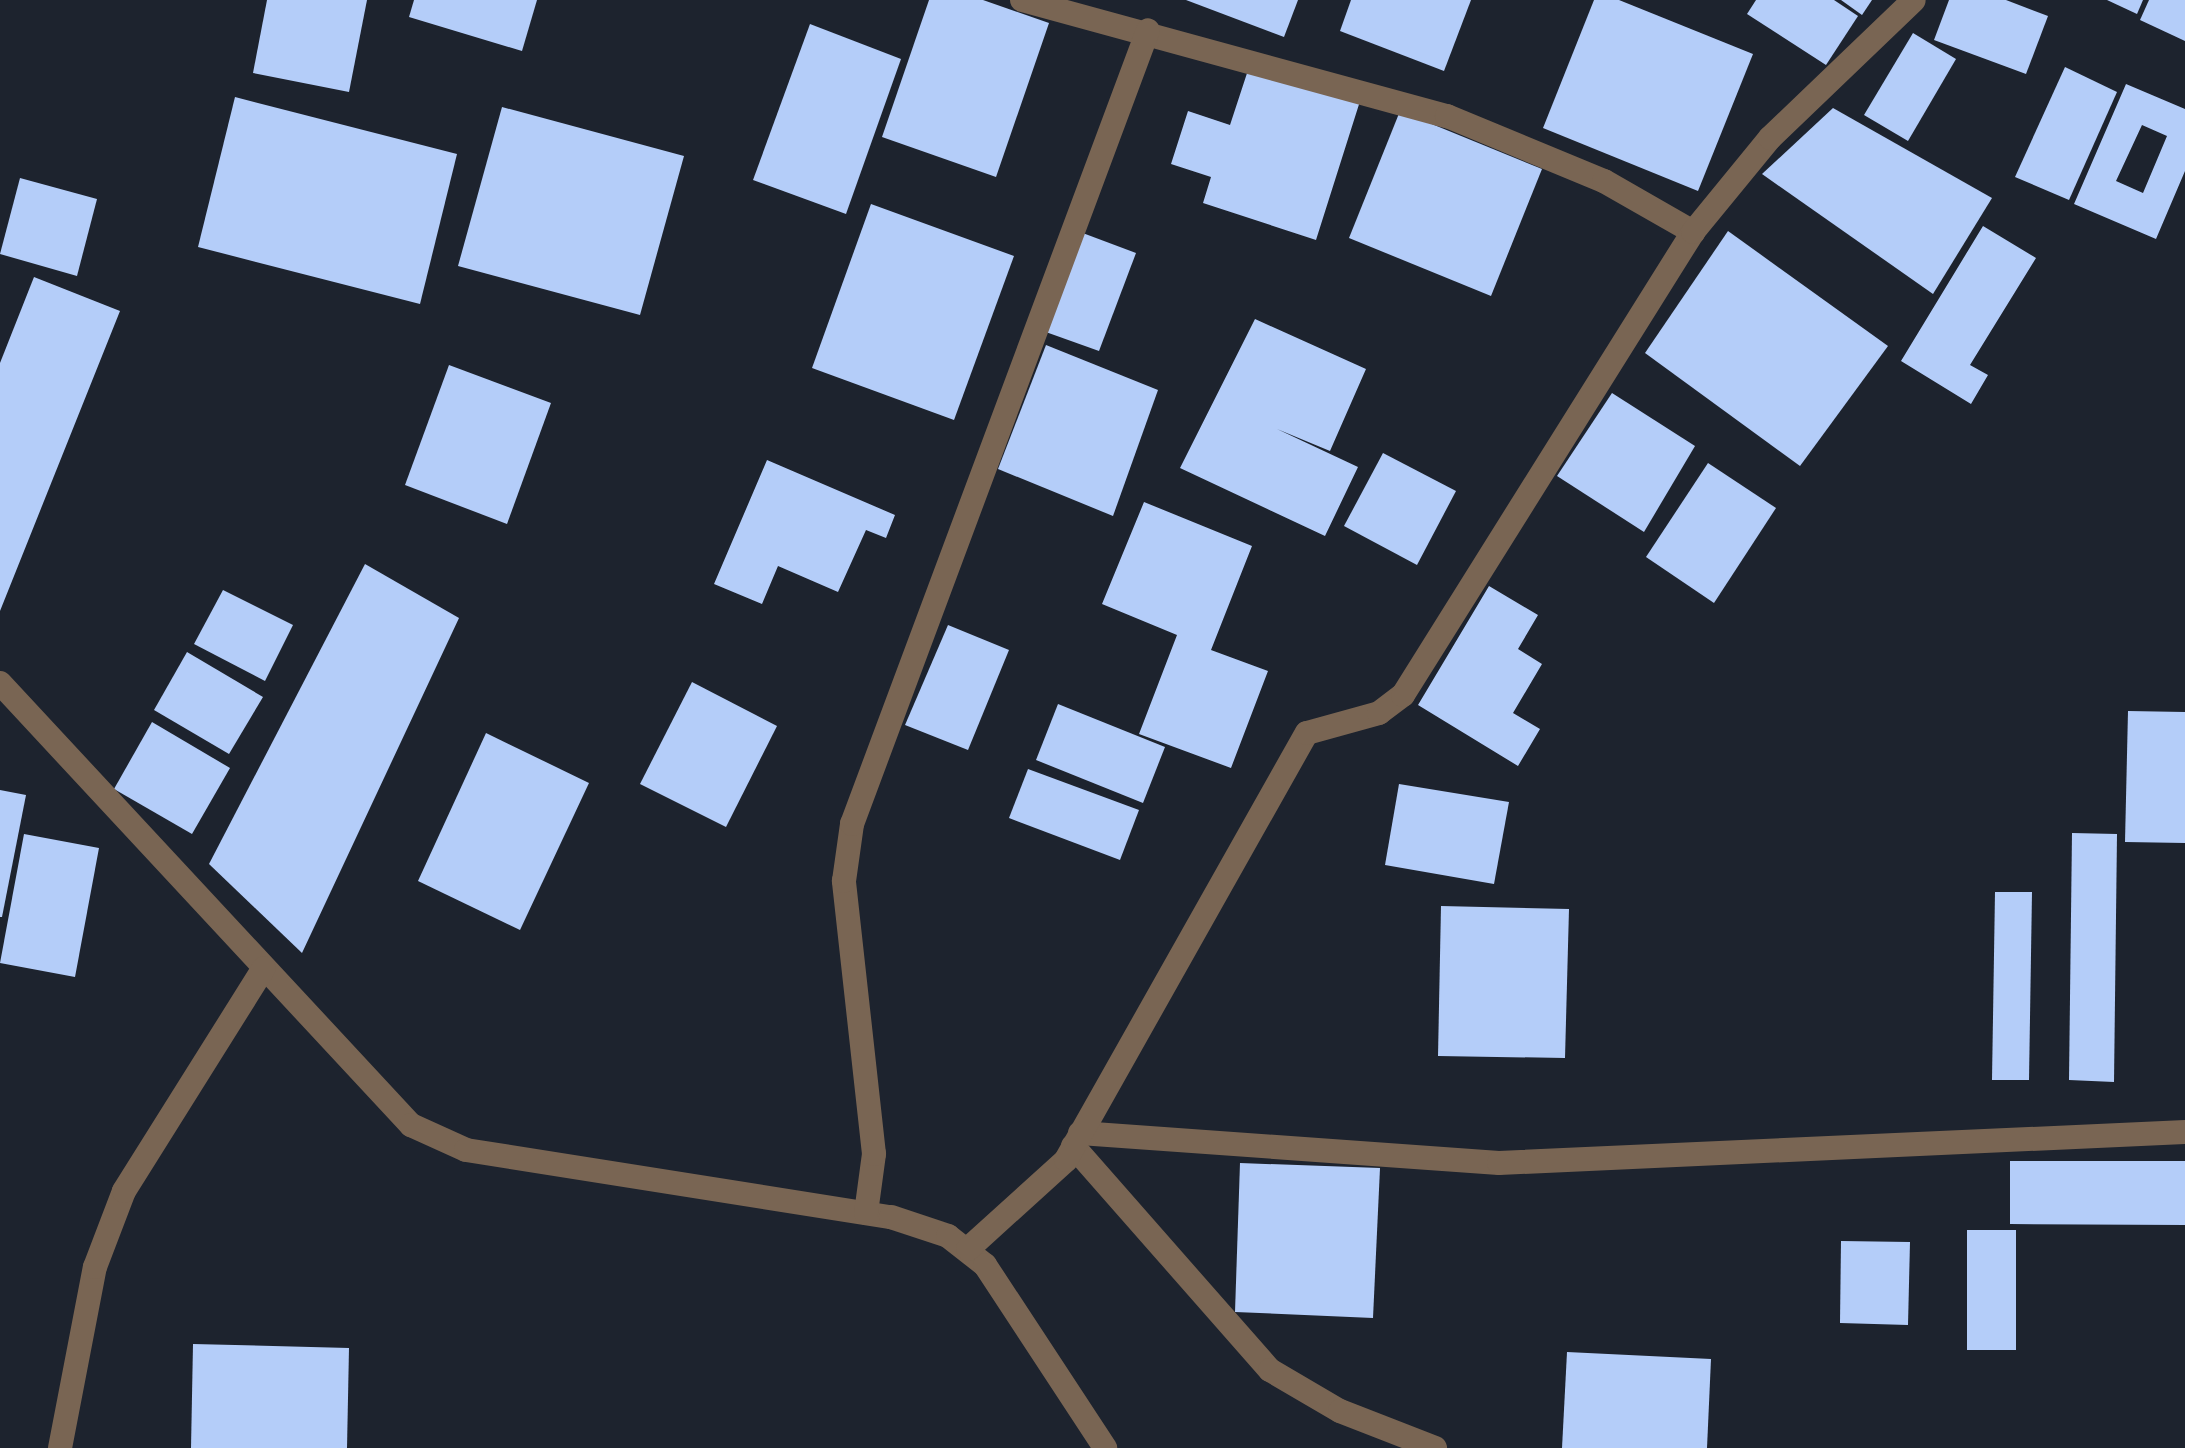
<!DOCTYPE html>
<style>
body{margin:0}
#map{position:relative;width:2185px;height:1448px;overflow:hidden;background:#1d232e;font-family:"Exo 2",sans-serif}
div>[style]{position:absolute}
.building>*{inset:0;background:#b4cdf9}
.street>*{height:24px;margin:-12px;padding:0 12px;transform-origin:12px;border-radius:12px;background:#796553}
span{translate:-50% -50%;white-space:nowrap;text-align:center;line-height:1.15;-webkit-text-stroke:12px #141a24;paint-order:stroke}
</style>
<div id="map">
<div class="building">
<div style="clip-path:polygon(267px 0,367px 0,349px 92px,253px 73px)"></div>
<div style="clip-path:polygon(414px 0,537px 0,522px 51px,409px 17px)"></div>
<div style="clip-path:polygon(929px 0,983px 0,1049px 23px,996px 177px,882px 137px)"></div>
<div style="clip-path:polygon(1186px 0,1298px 0,1284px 37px)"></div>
<div style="clip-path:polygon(1351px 0,1471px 0,1444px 71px,1340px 31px)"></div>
<div style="clip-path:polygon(1594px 0,1619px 0,1753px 54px,1698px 191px,1543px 128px)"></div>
<div style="clip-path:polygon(1756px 0,1834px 0,1858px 16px,1826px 65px,1747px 14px)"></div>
<div style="clip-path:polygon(1841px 0,1872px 0,1862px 15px)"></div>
<div style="clip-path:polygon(1949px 0,2006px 0,2048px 16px,2026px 74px,1934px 40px)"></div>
<div style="clip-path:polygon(2107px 0,2143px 0,2137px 14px)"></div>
<div style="clip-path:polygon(2149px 0,2185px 0,2185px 41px,2140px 20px)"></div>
<div style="clip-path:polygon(810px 24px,901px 59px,846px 214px,753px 180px)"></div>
<div style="clip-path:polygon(1913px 33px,1956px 59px,1908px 141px,1864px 115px)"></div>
<div style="clip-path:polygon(1251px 61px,1361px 98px,1316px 240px,1203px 203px,1211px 177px,1171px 164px,1188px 111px,1230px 125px)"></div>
<div style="clip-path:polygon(2065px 67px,2117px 92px,2069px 200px,2015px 177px)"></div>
<div style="clip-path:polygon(evenodd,2126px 84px,2185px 109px,2185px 171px,2156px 239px,2074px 204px,2126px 84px,2142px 125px,2167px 136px,2143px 193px,2116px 181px,2142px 125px)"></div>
<div style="clip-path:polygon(235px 97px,457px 154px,420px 304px,198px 247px)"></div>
<div style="clip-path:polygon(502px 107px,684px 156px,640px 315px,458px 266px)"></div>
<div style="clip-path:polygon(1833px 108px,1992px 198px,1933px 294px,1762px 174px)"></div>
<div style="clip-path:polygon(1400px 111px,1542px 169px,1491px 296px,1349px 238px)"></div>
<div style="clip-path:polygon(20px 178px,97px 199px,77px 276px,0 254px)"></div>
<div style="clip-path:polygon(871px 204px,1014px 256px,954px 420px,812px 368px)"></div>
<div style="clip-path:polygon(1983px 226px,2036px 258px,1970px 365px,1988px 375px,1971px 404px,1901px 361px)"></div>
<div style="clip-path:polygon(1728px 231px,1888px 346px,1800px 466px,1645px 353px)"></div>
<div style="clip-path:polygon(1080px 232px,1136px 253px,1099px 351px,1043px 331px)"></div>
<div style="clip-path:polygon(34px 277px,120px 311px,0 611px,0 363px)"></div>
<div style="clip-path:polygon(1255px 319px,1366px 369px,1330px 451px,1277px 429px,1358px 467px,1325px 536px,1180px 468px)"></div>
<div style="clip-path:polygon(1046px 345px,1158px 390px,1113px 516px,998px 469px)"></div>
<div style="clip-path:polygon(449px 365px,551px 403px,507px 524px,405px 485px)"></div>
<div style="clip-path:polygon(1612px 393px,1695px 446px,1644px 532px,1557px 476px)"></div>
<div style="clip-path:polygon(1383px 453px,1456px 491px,1417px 565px,1344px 526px)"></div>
<div style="clip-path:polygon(767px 460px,895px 515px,886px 538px,866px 530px,838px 592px,778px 566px,762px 604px,714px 584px)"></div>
<div style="clip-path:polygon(1708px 463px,1776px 508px,1714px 603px,1646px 557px)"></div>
<div style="clip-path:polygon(1144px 502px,1252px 546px,1211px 650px,1268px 671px,1231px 768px,1139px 734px,1177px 635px,1102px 604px)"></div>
<div style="clip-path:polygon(365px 564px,459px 618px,302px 953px,209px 864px)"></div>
<div style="clip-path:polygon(1489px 586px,1538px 615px,1518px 649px,1542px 664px,1513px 713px,1540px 729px,1518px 766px,1418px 705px)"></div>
<div style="clip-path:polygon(223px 590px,293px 625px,265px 681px,194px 644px)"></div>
<div style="clip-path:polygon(948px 625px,1009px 650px,968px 750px,905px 725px)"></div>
<div style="clip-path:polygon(187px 652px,263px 697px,229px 754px,154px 710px)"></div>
<div style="clip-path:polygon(692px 682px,777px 726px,726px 827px,640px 784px)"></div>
<div style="clip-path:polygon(1058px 704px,1165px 747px,1143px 803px,1036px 760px)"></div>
<div style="clip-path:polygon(2128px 711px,2185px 712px,2185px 843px,2125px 842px)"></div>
<div style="clip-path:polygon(152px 722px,230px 768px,192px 834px,114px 789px)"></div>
<div style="clip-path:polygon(486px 733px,589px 783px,520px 930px,418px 881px)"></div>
<div style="clip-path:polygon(1028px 769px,1139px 810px,1120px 860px,1009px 818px)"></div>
<div style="clip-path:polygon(1399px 784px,1509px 802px,1494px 884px,1385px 865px)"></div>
<div style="clip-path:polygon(0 790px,26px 795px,2px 917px,0 917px)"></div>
<div style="clip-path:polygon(2072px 833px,2117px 834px,2114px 1082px,2069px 1080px)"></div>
<div style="clip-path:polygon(24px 834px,99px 848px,75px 977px,0 963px)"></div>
<div style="clip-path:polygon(1995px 892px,2032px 892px,2029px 1080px,1992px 1080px)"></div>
<div style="clip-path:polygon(1441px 906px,1569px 909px,1565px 1058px,1438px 1056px)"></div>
<div style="clip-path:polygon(2010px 1161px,2185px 1161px,2185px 1225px,2010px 1224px)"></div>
<div style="clip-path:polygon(1240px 1163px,1380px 1168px,1373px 1318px,1235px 1312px)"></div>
<div style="clip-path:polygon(1967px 1230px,2016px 1230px,2016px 1350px,1967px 1350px)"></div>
<div style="clip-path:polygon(1841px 1241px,1910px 1242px,1908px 1325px,1840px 1323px)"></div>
<div style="clip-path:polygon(193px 1344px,349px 1348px,347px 1448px,191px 1448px)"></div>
<div style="clip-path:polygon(1567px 1352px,1711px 1359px,1707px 1448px,1562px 1448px)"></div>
</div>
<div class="street">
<div style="left:1022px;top:0;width:441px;rotate:15.3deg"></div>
<div style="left:1447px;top:116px;width:170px;rotate:22.5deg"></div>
<div style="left:1604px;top:181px;width:103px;rotate:29.8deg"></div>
<div style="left:0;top:683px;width:604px;rotate:47.08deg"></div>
<div style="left:411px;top:1125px;width:60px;rotate:24.4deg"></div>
<div style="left:466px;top:1150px;width:430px;rotate:9deg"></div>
<div style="left:891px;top:1217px;width:60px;rotate:18.4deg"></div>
<div style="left:948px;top:1236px;width:47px;rotate:38.1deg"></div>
<div style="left:985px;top:1265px;width:219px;rotate:56.7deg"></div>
<div style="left:1080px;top:1133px;width:420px;rotate:4.1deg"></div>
<div style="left:1499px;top:1163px;width:687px;rotate:-2.59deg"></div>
<div style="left:1073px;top:1146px;width:298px;rotate:48.7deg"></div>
<div style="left:1270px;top:1370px;width:81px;rotate:30.4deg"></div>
<div style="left:1340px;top:1411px;width:102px;rotate:21.3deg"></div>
<div style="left:866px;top:1213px;width:60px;rotate:-82.3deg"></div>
<div style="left:874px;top:1154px;width:275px;rotate:-96.3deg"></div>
<div style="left:844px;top:881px;width:58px;rotate:-82deg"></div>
<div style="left:852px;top:824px;width:847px;rotate:-69.55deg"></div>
<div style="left:968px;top:1249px;width:132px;rotate:-42.2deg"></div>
<div style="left:1066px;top:1160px;width:490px;rotate:-60.6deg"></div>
<div style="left:1307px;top:733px;width:75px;rotate:-15.5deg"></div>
<div style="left:1379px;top:713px;width:30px;rotate:-37deg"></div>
<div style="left:1403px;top:695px;width:546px;rotate:-57.94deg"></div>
<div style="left:1693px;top:232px;width:122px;rotate:-50.7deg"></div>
<div style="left:1770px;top:138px;width:199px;rotate:-43.8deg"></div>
<div style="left:60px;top:1448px;width:184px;rotate:-79.1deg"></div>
<div style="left:95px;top:1267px;width:81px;rotate:-69.1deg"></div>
<div style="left:124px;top:1191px;width:263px;rotate:-57.9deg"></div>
</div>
</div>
